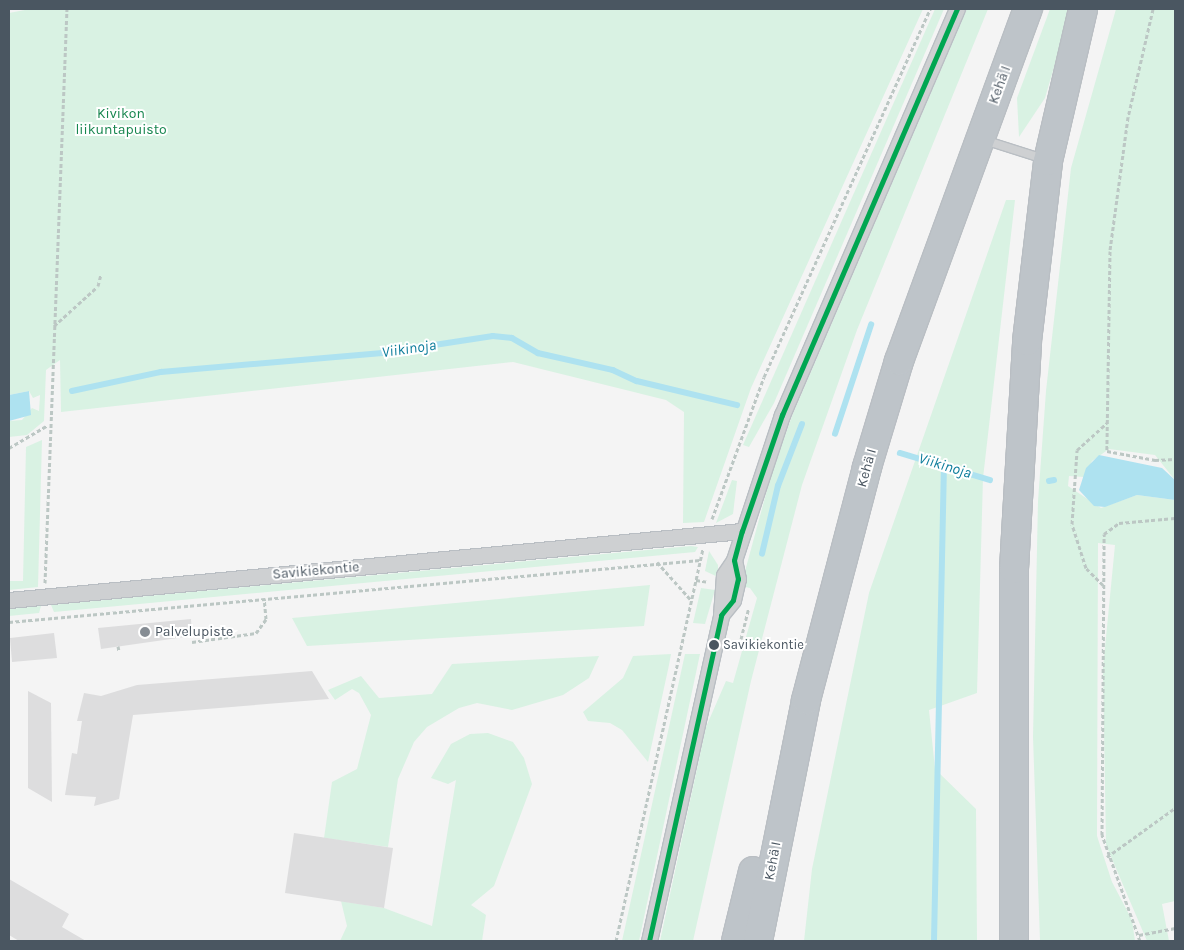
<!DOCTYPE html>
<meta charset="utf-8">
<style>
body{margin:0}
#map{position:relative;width:1184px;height:950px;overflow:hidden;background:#f4f4f4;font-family:Karla,sans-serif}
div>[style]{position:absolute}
.green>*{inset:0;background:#d9f2e3}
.water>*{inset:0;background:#aee2f0}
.stream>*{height:5.5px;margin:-2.75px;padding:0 2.75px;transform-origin:2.75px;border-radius:2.75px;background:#aee2f0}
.building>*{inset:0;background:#ddddde}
.path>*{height:3px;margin-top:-1.5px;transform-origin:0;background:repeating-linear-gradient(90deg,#bcc7c4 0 4px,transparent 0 6.5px)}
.roads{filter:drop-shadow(1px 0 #b9bec3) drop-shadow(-1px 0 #b9bec3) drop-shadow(0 1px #b9bec3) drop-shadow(0 -1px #b9bec3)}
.lane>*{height:8px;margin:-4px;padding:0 4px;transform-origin:4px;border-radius:4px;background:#ced0d2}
.street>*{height:15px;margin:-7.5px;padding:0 7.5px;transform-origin:7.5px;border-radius:7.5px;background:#ced0d2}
.highway>*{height:28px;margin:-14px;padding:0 14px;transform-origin:14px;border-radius:14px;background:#bec4c9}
.bus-1>*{height:5px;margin:-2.5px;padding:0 2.5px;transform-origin:2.5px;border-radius:2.5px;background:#00a651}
.dots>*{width:14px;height:14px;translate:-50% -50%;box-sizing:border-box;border:2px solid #fff;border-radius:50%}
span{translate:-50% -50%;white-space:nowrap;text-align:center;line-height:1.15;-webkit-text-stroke:4px #fff;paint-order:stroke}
.bus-label{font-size:13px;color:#4a5661}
.left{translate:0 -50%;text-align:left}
.street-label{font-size:14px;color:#4a5661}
.park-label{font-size:14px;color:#17864f}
.poi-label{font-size:14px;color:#4a5661}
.water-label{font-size:15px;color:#0c7c9b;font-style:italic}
.frame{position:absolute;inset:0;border:10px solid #4a5661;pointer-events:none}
</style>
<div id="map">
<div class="green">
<div style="clip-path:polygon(30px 9px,923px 9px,751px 388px,704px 522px,683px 523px,684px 412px,666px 400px,513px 362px,61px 412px,60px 360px,46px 370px,44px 421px,27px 435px,9px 437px,9px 421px,22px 420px,32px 408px,39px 411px,40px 395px,33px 398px,29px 391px,9px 395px,9px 13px)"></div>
<div style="clip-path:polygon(935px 9px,944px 9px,774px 403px,749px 447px,743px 445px)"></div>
<div style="clip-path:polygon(967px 9px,988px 9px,857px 330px,802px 485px,751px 681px,693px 941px,660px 941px,706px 727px,726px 681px,733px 683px,757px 598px,750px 588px,741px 586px,770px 479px,792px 416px)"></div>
<div style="clip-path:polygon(1050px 9px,1071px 9px,1045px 98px,1019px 137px,1017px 98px)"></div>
<div style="clip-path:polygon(1116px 9px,1175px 9px,1175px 480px,1155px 455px,1109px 449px,1092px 461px,1084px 477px,1069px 476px,1068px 486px,1101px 508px,1137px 495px,1175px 500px,1175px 901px,1162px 904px,1169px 941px,1147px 941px,1106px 845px,1103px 668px,1115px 545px,1098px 543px,1097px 836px,1112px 882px,1132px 920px,1135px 941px,1040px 941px,1033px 737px,1038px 501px,1046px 391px,1071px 168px)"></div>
<div style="clip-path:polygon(1006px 200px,1015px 200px,983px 478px,977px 693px,929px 710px,935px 769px,976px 809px,977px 941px,804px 941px,812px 869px,869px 593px)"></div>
<div style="clip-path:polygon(42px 440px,38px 587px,9px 590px,9px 581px,23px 581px,26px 447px)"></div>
<div style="clip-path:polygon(732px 480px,737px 481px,733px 514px,716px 523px)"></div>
<div style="clip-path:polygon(691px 546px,698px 547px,695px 552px,54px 612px,51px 605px)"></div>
<div style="clip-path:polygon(709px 551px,718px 565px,718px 577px,705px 571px)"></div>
<div style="clip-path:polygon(650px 585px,644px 626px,307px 646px,292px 618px)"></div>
<div style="clip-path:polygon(701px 588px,715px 590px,705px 624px,693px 623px)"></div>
<div style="clip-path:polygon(41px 606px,39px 613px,9px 616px,9px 609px)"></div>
<div style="clip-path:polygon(671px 654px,669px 665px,648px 762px,622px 730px,610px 723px,588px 721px,583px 712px,623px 678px,633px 656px)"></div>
<div style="clip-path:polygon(685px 654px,700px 654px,639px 941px,622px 941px)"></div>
<div style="clip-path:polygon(599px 656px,589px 678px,563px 695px,512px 710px,477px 703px,459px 708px,427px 727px,414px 742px,398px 779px,388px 847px,324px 838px,332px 782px,357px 769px,371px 715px,359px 693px,352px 689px,335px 700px,328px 690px,361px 676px,379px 698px,432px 694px,452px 664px)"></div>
<div style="clip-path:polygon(488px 733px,513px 742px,524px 758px,532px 784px,494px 886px,471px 905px,486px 915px,482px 941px,340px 941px,347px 926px,341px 901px,384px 908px,432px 926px,456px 780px,448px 784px,431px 778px,451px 744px,470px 734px)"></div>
</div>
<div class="water">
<div style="clip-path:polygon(29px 391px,31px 415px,9px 421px,9px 395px)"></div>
<div style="clip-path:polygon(1099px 455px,1162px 468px,1175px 480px,1175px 500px,1137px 495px,1105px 507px,1094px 506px,1079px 490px,1086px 468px)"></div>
</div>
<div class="stream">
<div style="left:72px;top:391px;width:91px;rotate:-12.1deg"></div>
<div style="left:161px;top:372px;width:222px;rotate:-4.9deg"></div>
<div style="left:382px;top:353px;width:112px;rotate:-8.7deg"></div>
<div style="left:493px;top:336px;width:19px;rotate:6deg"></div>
<div style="left:512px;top:338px;width:30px;rotate:30deg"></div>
<div style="left:538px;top:353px;width:77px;rotate:12.8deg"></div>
<div style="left:613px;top:370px;width:26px;rotate:25deg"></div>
<div style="left:637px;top:381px;width:103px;rotate:13.5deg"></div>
<div style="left:835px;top:434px;width:115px;rotate:-71.7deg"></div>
<div style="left:900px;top:453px;width:94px;rotate:16.7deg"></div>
<div style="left:1049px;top:481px;width:5px;rotate:-11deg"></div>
<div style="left:762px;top:554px;width:70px;rotate:-76.8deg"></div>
<div style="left:778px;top:486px;width:66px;rotate:-68.8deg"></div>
<div style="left:934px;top:941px;width:475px;rotate:-88.8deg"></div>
</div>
<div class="building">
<div style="clip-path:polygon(191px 619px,192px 636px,101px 649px,98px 628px)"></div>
<div style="clip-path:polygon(54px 633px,57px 658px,12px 662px,10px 638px)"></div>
<div style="clip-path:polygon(312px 671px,329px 699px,133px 715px,119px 799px,94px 806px,96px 797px,65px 795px,72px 753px,77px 754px,82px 721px,77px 721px,84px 693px,101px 696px,137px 685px)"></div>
<div style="clip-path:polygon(28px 691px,51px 703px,52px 802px,28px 788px)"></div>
<div style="clip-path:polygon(294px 833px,393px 848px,384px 908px,285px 893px)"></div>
<div style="clip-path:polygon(9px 879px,69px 914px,62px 927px,86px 941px,19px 941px,9px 935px)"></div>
</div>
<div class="path">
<div style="left:1153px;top:9px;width:111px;rotate:103deg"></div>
<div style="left:1128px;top:117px;width:135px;rotate:97.7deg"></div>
<div style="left:1110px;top:251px;width:200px;rotate:90.9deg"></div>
<div style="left:1107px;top:451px;width:49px;rotate:10.6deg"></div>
<div style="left:1155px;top:460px;width:20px;rotate:-3deg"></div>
<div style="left:54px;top:326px;width:59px;rotate:-42.3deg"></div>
<div style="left:98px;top:286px;width:12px;rotate:-76deg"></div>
<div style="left:9px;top:448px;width:45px;rotate:-30.5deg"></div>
<div style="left:712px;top:519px;width:151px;rotate:-69.9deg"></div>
<div style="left:764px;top:377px;width:404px;rotate:-65.7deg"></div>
<div style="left:657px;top:562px;width:51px;rotate:48.2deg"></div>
<div style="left:696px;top:580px;width:12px;rotate:9deg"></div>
<div style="left:45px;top:583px;width:574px;rotate:-87.81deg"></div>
<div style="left:1103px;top:585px;width:24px;rotate:-135deg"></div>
<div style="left:1086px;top:568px;width:46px;rotate:-107.7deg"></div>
<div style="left:1072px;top:524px;width:74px;rotate:-86.1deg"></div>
<div style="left:1077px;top:450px;width:40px;rotate:-42deg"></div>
<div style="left:9px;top:622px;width:694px;rotate:-5.13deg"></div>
<div style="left:741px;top:639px;width:32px;rotate:-76deg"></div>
<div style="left:192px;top:642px;width:65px;rotate:-8deg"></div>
<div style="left:256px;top:633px;width:17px;rotate:-54deg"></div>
<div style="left:266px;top:619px;width:21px;rotate:-95deg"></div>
<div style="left:118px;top:646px;width:5px;rotate:79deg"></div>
<div style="left:1107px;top:857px;width:84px;rotate:-35.8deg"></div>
<div style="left:1139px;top:935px;width:37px;rotate:-11deg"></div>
<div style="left:616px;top:941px;width:402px;rotate:-77.5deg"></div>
<div style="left:1140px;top:941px;width:113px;rotate:-109.7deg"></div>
<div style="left:1102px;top:835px;width:301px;rotate:-89.6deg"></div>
<div style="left:1104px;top:534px;width:19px;rotate:-36deg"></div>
<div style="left:1119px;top:523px;width:56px;rotate:-5.1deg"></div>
</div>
<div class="roads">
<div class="lane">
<div style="left:984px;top:140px;width:63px;rotate:17.6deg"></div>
</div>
<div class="street">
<div style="left:9px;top:600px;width:736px;rotate:-5.38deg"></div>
<div style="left:721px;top:615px;width:19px;rotate:-51deg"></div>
<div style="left:733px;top:600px;width:22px;rotate:-77deg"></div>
<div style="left:738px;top:579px;width:19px;rotate:-102deg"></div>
<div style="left:649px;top:941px;width:334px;rotate:-77.5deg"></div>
<div style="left:721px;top:615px;width:40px;rotate:-85.7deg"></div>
<div style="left:724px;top:575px;width:18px;rotate:-56deg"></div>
<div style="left:734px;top:560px;width:153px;rotate:-71.7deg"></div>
<div style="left:782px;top:415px;width:442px;rotate:-66.7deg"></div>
</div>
<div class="highway">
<div style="left:736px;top:941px;width:72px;rotate:-76.3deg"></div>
<div style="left:758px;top:941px;width:246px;rotate:-78.7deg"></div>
<div style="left:806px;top:700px;width:241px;rotate:-75.3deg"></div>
<div style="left:867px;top:467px;width:111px;rotate:-73.2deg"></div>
<div style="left:899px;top:361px;width:375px;rotate:-69.9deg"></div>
<div style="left:1014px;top:941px;width:372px;rotate:-90deg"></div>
<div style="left:1014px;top:569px;width:228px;rotate:-86.7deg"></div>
<div style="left:1027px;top:341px;width:181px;rotate:-83.3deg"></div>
<div style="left:1048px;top:161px;width:156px;rotate:-77deg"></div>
</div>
</div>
<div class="bus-1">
<div style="left:649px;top:941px;width:334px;rotate:-77.5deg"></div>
<div style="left:721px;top:615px;width:19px;rotate:-51deg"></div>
<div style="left:733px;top:600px;width:22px;rotate:-77deg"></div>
<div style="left:738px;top:579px;width:19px;rotate:-102deg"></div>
<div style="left:734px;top:560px;width:30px;rotate:-75deg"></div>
<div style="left:742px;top:531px;width:123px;rotate:-71deg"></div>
<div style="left:782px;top:415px;width:442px;rotate:-66.7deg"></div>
</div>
<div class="dots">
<div style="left:145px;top:632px;background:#868d94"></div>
<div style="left:714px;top:645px;background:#4a5661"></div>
</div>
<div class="bus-label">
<span class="left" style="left:723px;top:645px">Savikiekontie</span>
</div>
<div class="street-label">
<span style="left:1000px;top:85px;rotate:-70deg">Kehä I</span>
<span style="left:867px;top:468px;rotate:-74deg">Kehä I</span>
<span style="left:316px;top:571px;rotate:-5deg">Savikiekontie</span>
<span style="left:773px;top:861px;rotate:-79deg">Kehä I</span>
</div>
<div class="park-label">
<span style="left:121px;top:122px">Kivikon<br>liikuntapuisto</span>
</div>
<div class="poi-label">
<span class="left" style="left:155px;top:632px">Palvelupiste</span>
</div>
<div class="water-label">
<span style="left:409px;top:349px;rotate:-8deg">Viikinoja</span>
<span style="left:945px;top:466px;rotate:17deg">Viikinoja</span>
</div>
<div class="frame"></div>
</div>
